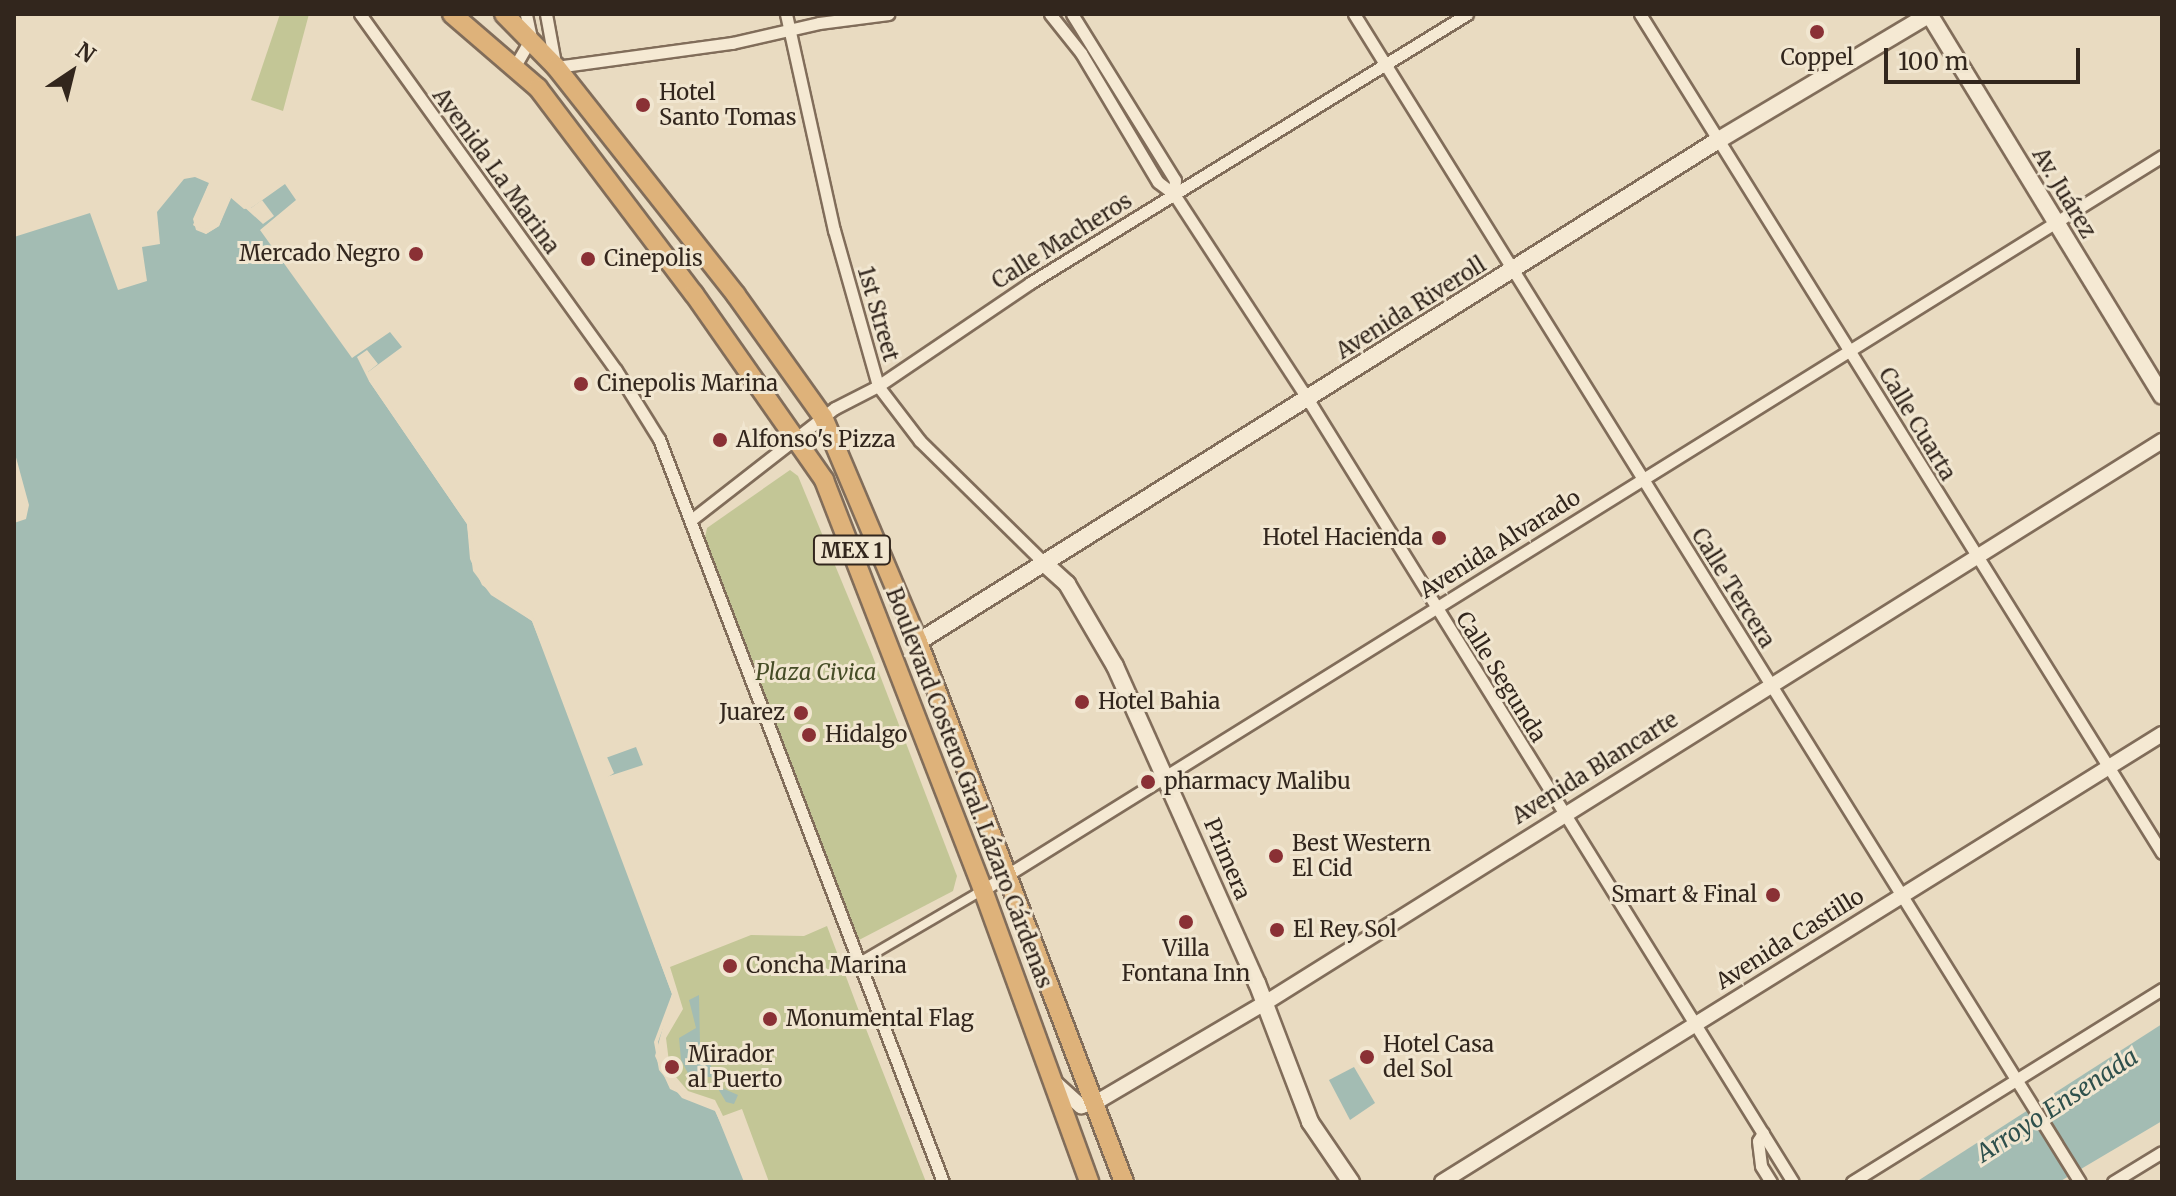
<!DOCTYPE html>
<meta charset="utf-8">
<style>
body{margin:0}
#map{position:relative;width:2176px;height:1196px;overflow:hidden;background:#e9dbc1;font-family:Merriweather,serif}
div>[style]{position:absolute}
.green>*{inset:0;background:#c3c696}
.water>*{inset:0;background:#a3bcb3}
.pier>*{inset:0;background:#e9dbc1}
.roads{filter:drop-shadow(2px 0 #816d5a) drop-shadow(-2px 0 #816d5a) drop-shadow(0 2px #816d5a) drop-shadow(0 -2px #816d5a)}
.pedestrian>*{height:8px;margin:-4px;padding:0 4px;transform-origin:4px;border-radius:4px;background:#f5e9d3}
.minor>*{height:11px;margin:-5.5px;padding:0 5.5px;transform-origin:5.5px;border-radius:5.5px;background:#f5e9d3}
.tertiary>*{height:14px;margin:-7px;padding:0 7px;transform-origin:7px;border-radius:7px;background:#f5e9d3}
.secondary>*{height:16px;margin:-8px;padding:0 8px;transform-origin:8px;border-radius:8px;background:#f5e9d3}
.trunk>*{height:18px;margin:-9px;padding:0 9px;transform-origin:9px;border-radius:9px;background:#deb27a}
.dots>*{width:22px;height:22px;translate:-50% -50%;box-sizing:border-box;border:4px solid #f1e6d0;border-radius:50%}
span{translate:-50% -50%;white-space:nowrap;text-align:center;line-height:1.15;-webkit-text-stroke:6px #f1e6d0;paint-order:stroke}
.shield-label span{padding:2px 6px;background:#f1e6d0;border:2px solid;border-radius:6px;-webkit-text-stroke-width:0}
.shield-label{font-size:20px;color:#32261d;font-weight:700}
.poi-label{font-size:22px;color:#32261d}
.left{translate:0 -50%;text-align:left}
.right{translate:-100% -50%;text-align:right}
.street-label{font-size:22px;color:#32261d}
.park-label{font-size:22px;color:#454c26;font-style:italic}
.water-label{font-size:24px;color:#2e504c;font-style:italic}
.frame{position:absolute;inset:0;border:16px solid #32261d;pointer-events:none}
.north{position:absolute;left:32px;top:32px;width:80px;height:80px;-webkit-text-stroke:6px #f1e6d0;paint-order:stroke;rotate:35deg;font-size:22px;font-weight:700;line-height:32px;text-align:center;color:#32261d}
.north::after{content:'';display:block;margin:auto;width:28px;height:36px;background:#32261d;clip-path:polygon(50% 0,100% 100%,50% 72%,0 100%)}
.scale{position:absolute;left:1884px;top:48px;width:196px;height:36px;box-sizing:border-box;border:4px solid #32261d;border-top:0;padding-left:10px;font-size:24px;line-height:28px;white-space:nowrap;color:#32261d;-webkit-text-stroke:6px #f1e6d0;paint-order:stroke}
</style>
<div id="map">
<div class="green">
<div style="clip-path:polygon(280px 14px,309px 14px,283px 111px,251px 100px)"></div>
<div style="clip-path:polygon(790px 470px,798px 476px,871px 652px,957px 876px,953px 891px,859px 940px,703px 547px,707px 528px)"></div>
<div style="clip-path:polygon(827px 926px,857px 1006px,926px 1182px,769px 1182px,742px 1109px,723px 1116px,715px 1100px,688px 1091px,670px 1070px,666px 1038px,683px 1009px,670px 967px,751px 935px,804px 936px)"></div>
</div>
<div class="water">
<div style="clip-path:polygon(195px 177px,209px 183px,193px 225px,206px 234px,219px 226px,230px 197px,244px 209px,251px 208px,285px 184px,296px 200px,260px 230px,352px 358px,390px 332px,402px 347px,368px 372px,369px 381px,467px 524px,470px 559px,482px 585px,532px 621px,589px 764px,636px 747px,643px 765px,594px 781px,672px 994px,655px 1056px,670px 1089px,715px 1110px,744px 1182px,14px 1182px,14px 523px,26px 519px,29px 505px,14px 450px,14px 237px,90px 213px,118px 290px,147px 281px,142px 247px,160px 244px,157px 212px,184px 179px)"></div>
<div style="clip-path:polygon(699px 995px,700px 1044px,722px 1088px,738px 1095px,734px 1104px,726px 1102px,711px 1077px,690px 1077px,681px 1060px,679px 1038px,696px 1028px,689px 1000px)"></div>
<div style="clip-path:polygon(2162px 1024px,2162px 1121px,2059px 1182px,1916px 1182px)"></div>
<div style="clip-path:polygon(1354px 1067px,1375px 1103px,1350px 1120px,1329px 1080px)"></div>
</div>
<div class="pier">
<div style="clip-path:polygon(209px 183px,199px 227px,209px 229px,216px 224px,232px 192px,251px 208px,262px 200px,274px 216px,263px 224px,232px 196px,219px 226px,206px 234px,196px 230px,193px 219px)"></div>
<div style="clip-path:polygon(367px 350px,378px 364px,368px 372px,470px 524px,474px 558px,483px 581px,498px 596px,531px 613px,590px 759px,607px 757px,614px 773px,599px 783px,676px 993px,658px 1042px,662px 1069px,684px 1095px,719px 1108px,748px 1182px,715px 1111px,682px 1098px,659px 1070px,654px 1042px,672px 994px,532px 621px,491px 595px,473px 571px,467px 524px,369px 381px,357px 357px)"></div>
</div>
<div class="roads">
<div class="pedestrian">
<div style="left:858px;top:963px;width:145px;rotate:-30.3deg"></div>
</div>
<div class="minor">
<div style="left:360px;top:14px;width:438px;rotate:54.3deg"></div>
<div style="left:616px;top:370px;width:81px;rotate:58.1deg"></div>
<div style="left:659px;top:439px;width:795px;rotate:69.08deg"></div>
<div style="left:546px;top:14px;width:50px;rotate:79.6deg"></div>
<div style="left:786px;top:14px;width:221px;rotate:77.5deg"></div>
<div style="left:834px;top:230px;width:162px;rotate:74.2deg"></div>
<div style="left:878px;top:386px;width:69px;rotate:52.6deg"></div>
<div style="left:920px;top:441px;width:175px;rotate:44.5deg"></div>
<div style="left:1050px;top:14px;width:50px;rotate:51.5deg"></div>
<div style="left:1081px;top:53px;width:150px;rotate:59.2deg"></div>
<div style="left:1158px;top:182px;width:20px;rotate:37deg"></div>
<div style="left:1174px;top:194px;width:244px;rotate:56.9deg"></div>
<div style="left:1307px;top:398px;width:922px;rotate:58.21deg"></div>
<div style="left:1072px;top:14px;width:195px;rotate:58.2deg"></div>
<div style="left:1175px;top:180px;width:14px;rotate:94deg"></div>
<div style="left:1354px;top:14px;width:1375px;rotate:58.14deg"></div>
<div style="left:1640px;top:14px;width:988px;rotate:58.11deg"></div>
<div style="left:515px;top:66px;width:32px;rotate:-60deg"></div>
<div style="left:531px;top:38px;width:25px;rotate:-102deg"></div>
<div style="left:556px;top:67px;width:178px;rotate:-7.8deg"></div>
<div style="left:732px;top:43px;width:89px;rotate:-12.9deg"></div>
<div style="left:819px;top:23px;width:70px;rotate:-7.4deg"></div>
<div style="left:691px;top:520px;width:182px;rotate:-37.9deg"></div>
<div style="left:835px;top:408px;width:48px;rotate:-27.1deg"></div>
<div style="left:878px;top:386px;width:184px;rotate:-34.1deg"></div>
<div style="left:1030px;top:283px;width:513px;rotate:-31.61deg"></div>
<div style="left:983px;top:890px;width:1389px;rotate:-31.9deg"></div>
<div style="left:1763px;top:1133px;width:9px;rotate:122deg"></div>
<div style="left:1758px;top:1141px;width:25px;rotate:83deg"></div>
<div style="left:1761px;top:1166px;width:19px;rotate:58deg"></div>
<div style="left:1852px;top:1182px;width:365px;rotate:-31.9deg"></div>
<div style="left:2113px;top:1182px;width:57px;rotate:-31.5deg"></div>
</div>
<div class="tertiary">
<div style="left:1053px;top:1081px;width:38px;rotate:42deg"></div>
<div style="left:1081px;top:1106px;width:14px;rotate:-12deg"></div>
<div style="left:1095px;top:1103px;width:197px;rotate:-30.5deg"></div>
<div style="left:1265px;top:1003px;width:1059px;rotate:-32.07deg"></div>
<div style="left:1442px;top:1182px;width:848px;rotate:-31.89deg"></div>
</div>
<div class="secondary">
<div style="left:1929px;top:14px;width:447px;rotate:58.6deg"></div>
<div style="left:1045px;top:564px;width:30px;rotate:42deg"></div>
<div style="left:1067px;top:584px;width:95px;rotate:59.7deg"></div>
<div style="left:1115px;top:666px;width:347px;rotate:65.9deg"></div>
<div style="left:1257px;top:983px;width:149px;rotate:69.1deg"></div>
<div style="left:1310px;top:1122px;width:73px;rotate:55.7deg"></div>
<div style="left:918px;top:642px;width:943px;rotate:-32.09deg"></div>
<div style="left:1717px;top:141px;width:248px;rotate:-30.8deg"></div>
</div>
<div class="trunk">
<div style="left:452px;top:14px;width:113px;rotate:40.7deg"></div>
<div style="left:538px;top:88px;width:258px;rotate:52.9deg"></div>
<div style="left:694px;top:294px;width:227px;rotate:55deg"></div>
<div style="left:824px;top:480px;width:440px;rotate:68.8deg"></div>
<div style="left:983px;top:890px;width:311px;rotate:70deg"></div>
<div style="left:504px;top:14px;width:74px;rotate:45.5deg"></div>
<div style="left:556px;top:67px;width:290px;rotate:51.7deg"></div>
<div style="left:736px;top:295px;width:150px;rotate:54.5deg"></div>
<div style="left:823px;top:417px;width:244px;rotate:67.1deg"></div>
<div style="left:918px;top:642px;width:578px;rotate:69.12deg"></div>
</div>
</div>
<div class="dots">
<div style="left:1817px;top:32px;background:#8a3035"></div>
<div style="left:643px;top:105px;background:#8a3035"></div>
<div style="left:416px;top:254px;background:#8a3035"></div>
<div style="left:588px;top:259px;background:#8a3035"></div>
<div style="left:581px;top:384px;background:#8a3035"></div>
<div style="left:720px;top:440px;background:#8a3035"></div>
<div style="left:1439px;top:538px;background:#8a3035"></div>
<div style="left:1082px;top:702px;background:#8a3035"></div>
<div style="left:801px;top:713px;background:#8a3035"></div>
<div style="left:809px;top:735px;background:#8a3035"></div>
<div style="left:1148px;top:782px;background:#8a3035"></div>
<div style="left:1276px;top:856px;background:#8a3035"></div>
<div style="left:1773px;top:895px;background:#8a3035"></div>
<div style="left:1186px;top:922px;background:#8a3035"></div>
<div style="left:1277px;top:930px;background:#8a3035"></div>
<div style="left:730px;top:966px;background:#8a3035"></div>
<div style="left:770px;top:1019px;background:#8a3035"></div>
<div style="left:1367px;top:1057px;background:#8a3035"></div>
<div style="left:672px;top:1067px;background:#8a3035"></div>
</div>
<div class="shield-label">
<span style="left:852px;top:550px">MEX 1</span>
</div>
<div class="poi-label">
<span style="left:1817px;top:58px">Coppel</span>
<span class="left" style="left:659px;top:105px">Hotel<br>Santo Tomas</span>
<span class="right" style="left:400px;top:254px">Mercado Negro</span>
<span class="left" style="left:604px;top:259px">Cinepolis</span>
<span class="left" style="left:597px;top:384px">Cinepolis Marina</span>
<span class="left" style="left:736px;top:440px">Alfonso's Pizza</span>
<span class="right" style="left:1423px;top:538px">Hotel Hacienda</span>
<span class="left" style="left:1098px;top:702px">Hotel Bahia</span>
<span class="right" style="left:785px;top:713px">Juarez</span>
<span class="left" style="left:825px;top:735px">Hidalgo</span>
<span class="left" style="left:1164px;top:782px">pharmacy Malibu</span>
<span class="left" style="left:1292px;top:856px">Best Western<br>El Cid</span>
<span class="right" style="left:1757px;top:895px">Smart &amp; Final</span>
<span class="left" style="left:1293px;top:930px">El Rey Sol</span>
<span style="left:1186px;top:961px">Villa<br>Fontana Inn</span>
<span class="left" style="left:746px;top:966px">Concha Marina</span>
<span class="left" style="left:786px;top:1019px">Monumental Flag</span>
<span class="left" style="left:1383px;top:1057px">Hotel Casa<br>del Sol</span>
<span class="left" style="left:688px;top:1067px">Mirador<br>al Puerto</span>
</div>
<div class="street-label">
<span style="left:496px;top:171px;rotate:54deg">Avenida La Marina</span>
<span style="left:2064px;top:193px;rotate:59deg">Av. Juárez</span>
<span style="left:1062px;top:241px;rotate:-32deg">Calle Macheros</span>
<span style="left:1411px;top:308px;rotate:-32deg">Avenida Riveroll</span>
<span style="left:878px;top:314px;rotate:74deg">1st Street</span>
<span style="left:1917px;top:424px;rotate:59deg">Calle Cuarta</span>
<span style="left:1500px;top:544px;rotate:-32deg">Avenida Alvarado</span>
<span style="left:1733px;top:588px;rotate:58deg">Calle Tercera</span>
<span style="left:1501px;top:677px;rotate:58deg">Calle Segunda</span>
<span style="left:1595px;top:768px;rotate:-32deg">Avenida Blancarte</span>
<span style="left:969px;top:788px;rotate:69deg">Boulevard Costero Gral. Lázaro Cárdenas</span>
<span style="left:1227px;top:859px;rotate:67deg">Primera</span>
<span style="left:1790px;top:939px;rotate:-32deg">Avenida Castillo</span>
</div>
<div class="park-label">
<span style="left:816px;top:673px">Plaza Civica</span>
</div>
<div class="water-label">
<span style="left:2057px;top:1105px;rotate:-33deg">Arroyo Ensenada</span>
</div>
<div class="frame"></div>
<div class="north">N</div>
<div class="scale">100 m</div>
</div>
